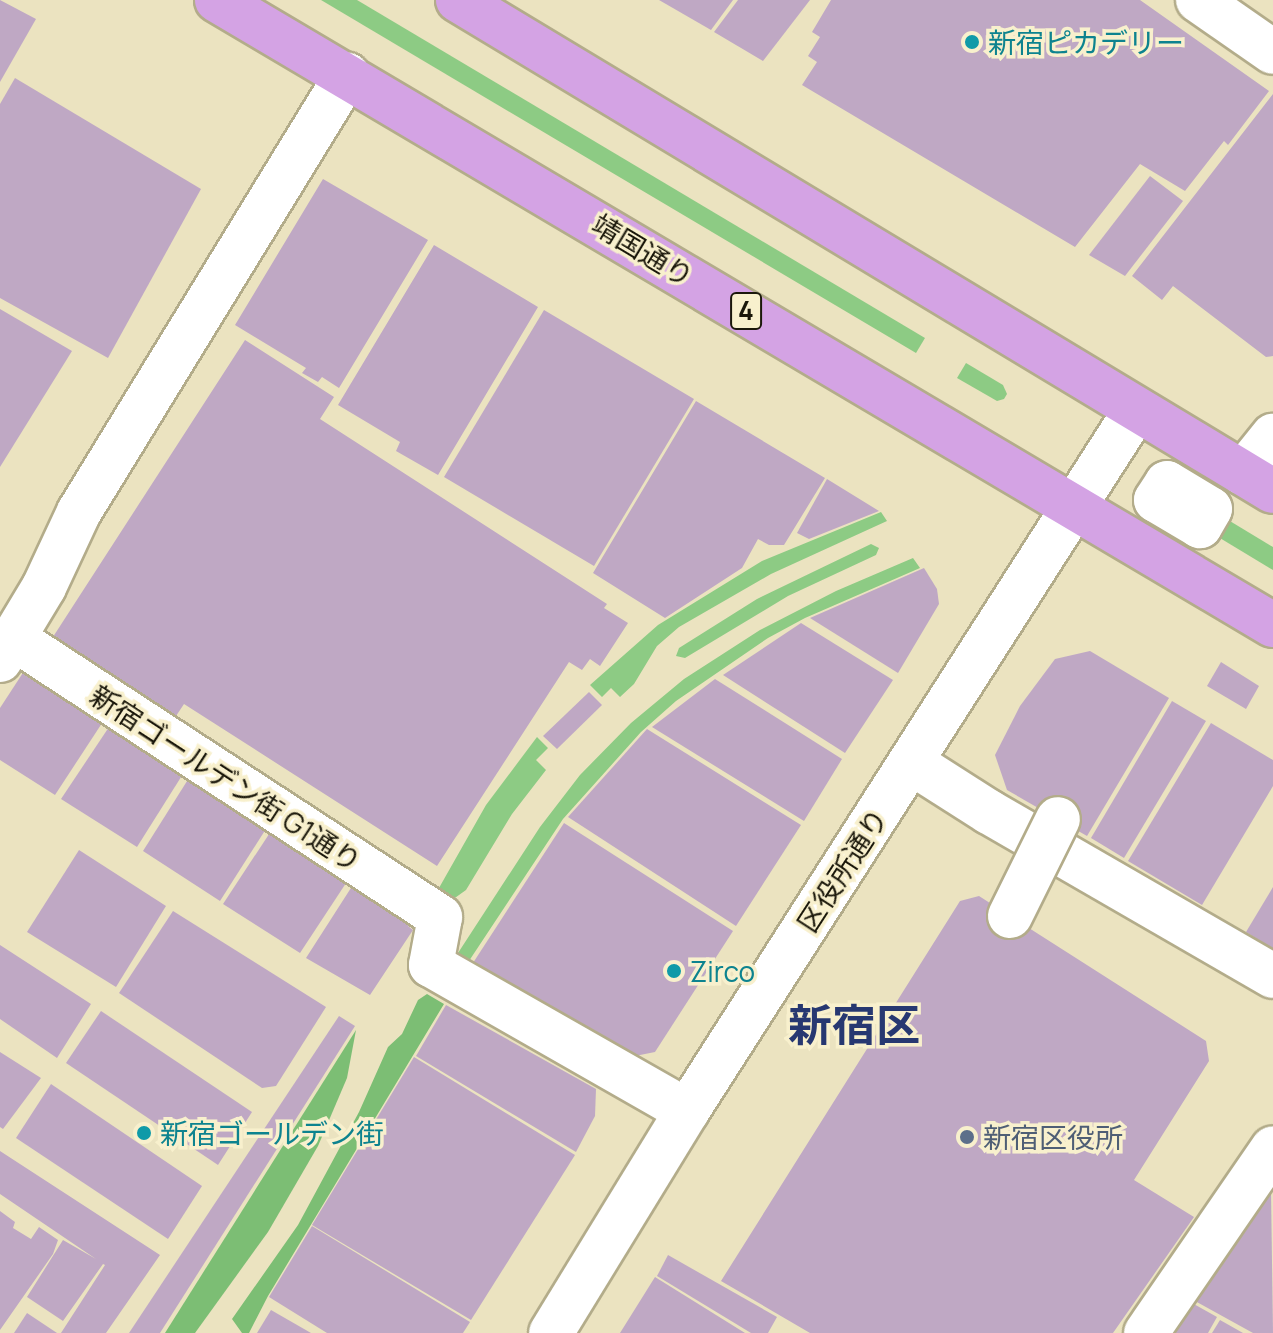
<!DOCTYPE html>
<meta charset="utf-8">
<style>
body{margin:0}
#map{position:relative;width:1273px;height:1333px;overflow:hidden;background:#ebe3c0;font-family:Manrope,"Noto Sans JP",sans-serif}
div>[style]{position:absolute}
.green>*{inset:0;background:#8dcb84}
.forest>*{inset:0;background:#7cbe74}
.building>*{inset:0;background:#bfa8c4}
.roads{filter:drop-shadow(2px 0 #b3ac8a) drop-shadow(-2px 0 #b3ac8a) drop-shadow(0 2px #b3ac8a) drop-shadow(0 -2px #b3ac8a)}
.minor>*{height:44px;margin:-22px;padding:0 22px;transform-origin:22px;border-radius:22px;background:#fff}
.major>*{height:44px;margin:-22px;padding:0 22px;transform-origin:22px;border-radius:22px;background:#d4a3e4}
.bridges{filter:drop-shadow(2px 0 #b3ac8a) drop-shadow(-2px 0 #b3ac8a) drop-shadow(0 2px #b3ac8a) drop-shadow(0 -2px #b3ac8a)}
.minor-bridge>*{height:44px;margin:-22px;padding:0 22px;transform-origin:22px;border-radius:22px;background:#fff}
.dots>*{width:22px;height:22px;translate:-50% -50%;box-sizing:border-box;border:4px solid #f8f0cd;border-radius:50%}
span{translate:-50% -50%;white-space:nowrap;text-align:center;line-height:1.15;-webkit-text-stroke:7px #f8f0cd;paint-order:stroke}
.shield-label span{padding:2px 6px;background:#f8f0cd;border:2px solid;border-radius:6px;-webkit-text-stroke-width:0}
.shield-label{font-size:26px;color:#1b180b;font-weight:700}
.culture-label{font-size:28px;color:#0d838f}
.left{translate:0 -50%;text-align:left}
.street-label{font-size:28px;color:#1b180b}
.service-label{font-size:28px;color:#4e5e75}
.town-label{font-size:44px;color:#273871;font-weight:700}
</style>
<div id="map">
<div class="green">
<div style="clip-path:polygon(321px 0,357px 0,925px 338px,916px 353px)"></div>
<div style="clip-path:polygon(966px 363px,1003px 385px,1007px 394px,1004px 399px,997px 401px,957px 378px)"></div>
<div style="clip-path:polygon(1210px 509px,1273px 547px,1273px 570px,1200px 526px)"></div>
<div style="clip-path:polygon(881px 512px,887px 521px,771px 574px,679px 627px,657px 646px,634px 684px,620px 697px,611px 688px,602px 697px,590px 685px,658px 625px,762px 561px)"></div>
<div style="clip-path:polygon(871px 544px,879px 548px,876px 555px,788px 596px,685px 658px,676px 656px,679px 648px,757px 599px)"></div>
<div style="clip-path:polygon(913px 558px,920px 568px,805px 618px,768px 638px,676px 701px,641px 732px,563px 819px,463px 970px,456px 959px,458px 953px,540px 827px,580px 775px,631px 723px,684px 679px,760px 630px,836px 591px)"></div>
<div style="clip-path:polygon(537px 737px,548px 748px,536px 760px,546px 770px,512px 814px,466px 890px,452px 900px,435px 895px,486px 805px)"></div>
</div>
<div class="forest">
<div style="clip-path:polygon(427px 994px,444px 1004px,268px 1296px,249px 1333px,242px 1333px,232px 1319px,298px 1225px,359px 1112px,388px 1047px,402px 1034px,418px 1000px)"></div>
<div style="clip-path:polygon(356px 1030px,347px 1078px,318px 1146px,268px 1232px,195px 1333px,165px 1333px)"></div>
</div>
<div class="building">
<div style="clip-path:polygon(0 0,36px 19px,0 82px)"></div>
<div style="clip-path:polygon(659px 0,733px 0,711px 30px)"></div>
<div style="clip-path:polygon(738px 0,810px 0,763px 61px,714px 32px)"></div>
<div style="clip-path:polygon(831px 0,1140px 0,1269px 91px,1228px 145px,1224px 141px,1185px 191px,1140px 164px,1075px 247px,802px 85px,817px 62px,808px 56px,820px 37px,812px 32px)"></div>
<div style="clip-path:polygon(15px 78px,201px 189px,108px 358px,0 298px,0 104px)"></div>
<div style="clip-path:polygon(1273px 94px,1273px 356px,1266px 357px,1173px 286px,1162px 300px,1132px 276px)"></div>
<div style="clip-path:polygon(1150px 176px,1183px 201px,1125px 276px,1089px 255px)"></div>
<div style="clip-path:polygon(323px 179px,428px 240px,339px 388px,322px 377px,318px 382px,302px 373px,306px 368px,235px 325px)"></div>
<div style="clip-path:polygon(434px 245px,538px 307px,438px 475px,396px 451px,400px 442px,338px 405px)"></div>
<div style="clip-path:polygon(0 309px,72px 351px,0 467px)"></div>
<div style="clip-path:polygon(544px 310px,694px 399px,594px 566px,444px 477px)"></div>
<div style="clip-path:polygon(245px 340px,334px 397px,320px 419px,607px 604px,604px 608px,628px 623px,600px 666px,590px 659px,582px 670px,569px 662px,437px 866px,184px 704px,174px 719px,51px 640px)"></div>
<div style="clip-path:polygon(696px 401px,825px 478px,784px 545px,769px 545px,758px 539px,742px 568px,665px 618px,593px 573px)"></div>
<div style="clip-path:polygon(827px 479px,879px 511px,809px 539px,797px 533px)"></div>
<div style="clip-path:polygon(924px 568px,937px 589px,939px 604px,898px 673px,810px 618px)"></div>
<div style="clip-path:polygon(801px 623px,893px 680px,845px 753px,723px 675px)"></div>
<div style="clip-path:polygon(1090px 651px,1169px 698px,1087px 836px,1007px 790px,995px 755px,1020px 706px,1055px 659px)"></div>
<div style="clip-path:polygon(30px 662px,108px 714px,55px 795px,0 760px,0 708px)"></div>
<div style="clip-path:polygon(1221px 662px,1259px 686px,1246px 709px,1207px 686px)"></div>
<div style="clip-path:polygon(715px 679px,842px 759px,804px 821px,652px 727px)"></div>
<div style="clip-path:polygon(589px 692px,602px 705px,557px 749px,543px 736px)"></div>
<div style="clip-path:polygon(1172px 701px,1206px 721px,1124px 858px,1091px 838px)"></div>
<div style="clip-path:polygon(115px 718px,188px 766px,137px 847px,61px 799px)"></div>
<div style="clip-path:polygon(1211px 723px,1273px 760px,1273px 786px,1202px 905px,1128px 861px)"></div>
<div style="clip-path:polygon(647px 729px,801px 825px,736px 926px,568px 817px)"></div>
<div style="clip-path:polygon(194px 770px,271px 821px,220px 901px,143px 851px)"></div>
<div style="clip-path:polygon(564px 823px,733px 931px,655px 1052px,630px 1057px,471px 966px)"></div>
<div style="clip-path:polygon(275px 825px,352px 874px,300px 953px,223px 904px)"></div>
<div style="clip-path:polygon(79px 850px,166px 906px,116px 987px,27px 932px)"></div>
<div style="clip-path:polygon(358px 877px,414px 914px,408px 926px,413px 930px,370px 995px,306px 958px)"></div>
<div style="clip-path:polygon(1273px 887px,1273px 949px,1246px 932px)"></div>
<div style="clip-path:polygon(979px 896px,1206px 1041px,1209px 1061px,1134px 1180px,1194px 1217px,1113px 1333px,810px 1333px,721px 1281px,960px 901px)"></div>
<div style="clip-path:polygon(173px 911px,326px 1007px,276px 1086px,262px 1088px,119px 993px)"></div>
<div style="clip-path:polygon(0 945px,91px 1004px,57px 1058px,0 1019px)"></div>
<div style="clip-path:polygon(446px 1005px,596px 1089px,595px 1116px,576px 1152px,416px 1056px)"></div>
<div style="clip-path:polygon(101px 1011px,252px 1112px,218px 1165px,66px 1063px)"></div>
<div style="clip-path:polygon(339px 1016px,355px 1026px,160px 1333px,129px 1333px)"></div>
<div style="clip-path:polygon(0 1052px,41px 1078px,3px 1129px,0 1127px)"></div>
<div style="clip-path:polygon(414px 1057px,575px 1155px,471px 1320px,312px 1225px)"></div>
<div style="clip-path:polygon(51px 1084px,202px 1186px,168px 1239px,16px 1138px)"></div>
<div style="clip-path:polygon(0 1151px,160px 1255px,106px 1333px,61px 1333px,105px 1265px,103px 1264px,63px 1321px,27px 1297px,63px 1240px,96px 1259px,0 1194px)"></div>
<div style="clip-path:polygon(1271px 1190px,1273px 1333px,1253px 1333px,1195px 1301px)"></div>
<div style="clip-path:polygon(0 1211px,15px 1222px,13px 1228px,31px 1239px,39px 1227px,58px 1240px,53px 1254px,0 1330px)"></div>
<div style="clip-path:polygon(312px 1226px,470px 1322px,463px 1333px,327px 1333px,269px 1297px)"></div>
<div style="clip-path:polygon(668px 1255px,777px 1317px,768px 1333px,751px 1333px,657px 1276px)"></div>
<div style="clip-path:polygon(655px 1277px,745px 1333px,620px 1333px)"></div>
<div style="clip-path:polygon(1192px 1303px,1217px 1317px,1208px 1333px,1175px 1333px)"></div>
<div style="clip-path:polygon(271px 1310px,311px 1333px,257px 1333px)"></div>
<div style="clip-path:polygon(27px 1313px,57px 1333px,14px 1333px)"></div>
<div style="clip-path:polygon(1220px 1320px,1243px 1333px,1212px 1333px)"></div>
</div>
<div class="roads">
<div class="minor">
<div style="left:1198px;top:0;width:91px;rotate:34.7deg"></div>
<div style="left:1243px;top:473px;width:48px;rotate:-51deg"></div>
<div style="left:1167px;top:483px;width:50px;rotate:31.2deg"></div>
<div style="left:1210px;top:509px;width:20px;rotate:120deg"></div>
<div style="left:1200px;top:526px;width:51px;rotate:-149.4deg"></div>
<div style="left:1156px;top:500px;width:20px;rotate:-57deg"></div>
<div style="left:13px;top:638px;width:510px;rotate:33.16deg"></div>
<div style="left:440px;top:917px;width:49px;rotate:100.6deg"></div>
<div style="left:431px;top:965px;width:295px;rotate:29.7deg"></div>
<div style="left:0;top:660px;width:85px;rotate:-58.9deg"></div>
<div style="left:44px;top:587px;width:83px;rotate:-65deg"></div>
<div style="left:79px;top:512px;width:513px;rotate:-58.48deg"></div>
<div style="left:912px;top:763px;width:91px;rotate:32.5deg"></div>
<div style="left:989px;top:812px;width:328px;rotate:30deg"></div>
<div style="left:551px;top:1333px;width:260px;rotate:-58.5deg"></div>
<div style="left:687px;top:1111px;width:832px;rotate:-57.36deg"></div>
<div style="left:1146px;top:1333px;width:224px;rotate:-55.5deg"></div>
</div>
<div class="major">
<div style="left:217px;top:0;width:1227px;rotate:30.62deg"></div>
<div style="left:458px;top:0;width:951px;rotate:31.07deg"></div>
</div>
</div>
<div class="bridges">
<div class="minor-bridge">
<div style="left:1010px;top:916px;width:108px;rotate:-63.7deg"></div>
</div>
</div>
<div class="dots">
<div style="left:972px;top:42px;background:#0f9aa8"></div>
<div style="left:674px;top:971px;background:#0f9aa8"></div>
<div style="left:144px;top:1133px;background:#0f9aa8"></div>
<div style="left:967px;top:1137px;background:#5c6f8a"></div>
</div>
<div class="shield-label">
<span style="left:746px;top:311px">4</span>
</div>
<div class="culture-label">
<span class="left" style="left:988px;top:42px">新宿ピカデリー</span>
<span class="left" style="left:690px;top:971px">Zirco</span>
<span class="left" style="left:160px;top:1133px">新宿ゴールデン街</span>
</div>
<div class="street-label">
<span style="left:643px;top:250px;rotate:31deg">靖国通り</span>
<span style="left:226px;top:778px;rotate:33deg">新宿ゴールデン街 G1通り</span>
<span style="left:842px;top:870px;rotate:-57deg">区役所通り</span>
</div>
<div class="service-label">
<span class="left" style="left:983px;top:1137px">新宿区役所</span>
</div>
<div class="town-label">
<span style="left:854px;top:1024px">新宿区</span>
</div>
</div>
